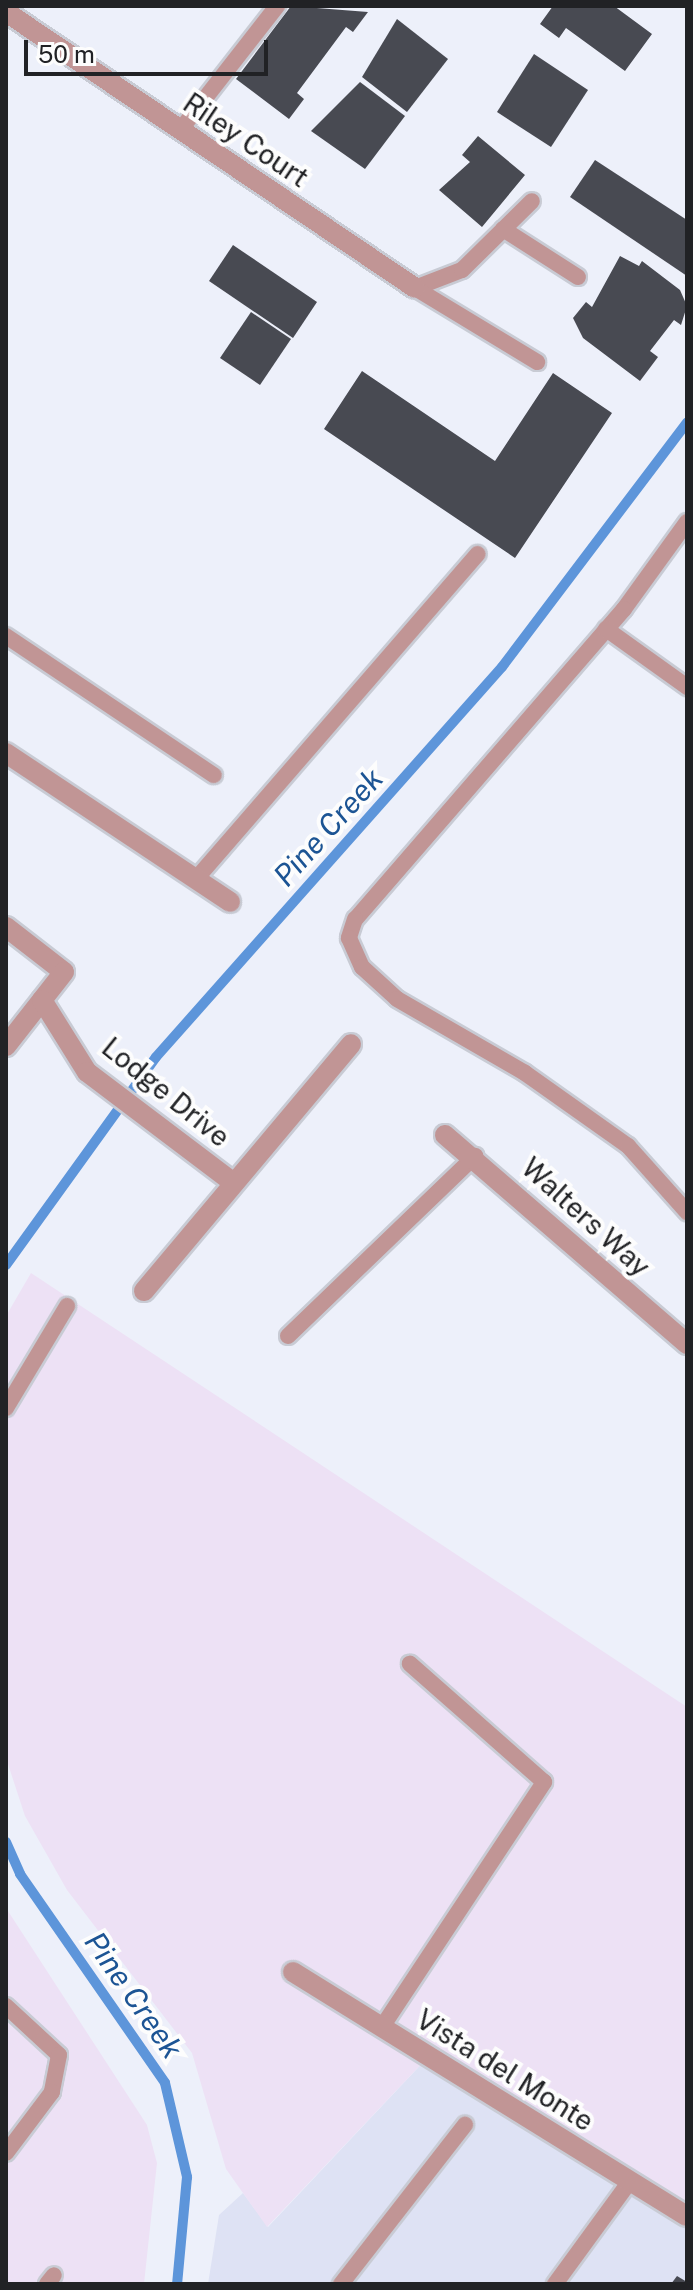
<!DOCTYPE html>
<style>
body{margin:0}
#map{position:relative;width:693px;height:2290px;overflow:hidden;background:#edf0fa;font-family:"Public Sans",sans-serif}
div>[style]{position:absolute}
.built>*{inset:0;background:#dee2f4}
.industrial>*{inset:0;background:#ede1f5}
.stream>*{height:10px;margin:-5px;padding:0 5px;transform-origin:5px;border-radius:5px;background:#5d95da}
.building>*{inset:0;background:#484a52}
.roads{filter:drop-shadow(2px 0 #c8cbd4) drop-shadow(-2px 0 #c8cbd4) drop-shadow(0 2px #c8cbd4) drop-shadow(0 -2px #c8cbd4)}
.lane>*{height:16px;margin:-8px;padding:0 8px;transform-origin:8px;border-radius:8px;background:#c19595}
.street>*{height:20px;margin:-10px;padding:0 10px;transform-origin:10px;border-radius:10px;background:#c19595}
span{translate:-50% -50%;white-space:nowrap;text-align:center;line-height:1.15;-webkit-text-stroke:8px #fdfdfd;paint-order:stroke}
.street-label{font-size:28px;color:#212225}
.water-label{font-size:30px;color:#1c5494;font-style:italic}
.frame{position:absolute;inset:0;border:8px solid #212225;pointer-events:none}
.scale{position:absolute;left:24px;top:40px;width:244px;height:36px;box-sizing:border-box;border:4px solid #212225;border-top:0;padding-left:10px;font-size:24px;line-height:28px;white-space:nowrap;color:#212225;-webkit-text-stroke:6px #fdfdfd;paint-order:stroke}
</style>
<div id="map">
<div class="built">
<div style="clip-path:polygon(429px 2056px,687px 2216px,687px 2284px,208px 2284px,219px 2215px,243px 2193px,268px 2227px)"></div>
</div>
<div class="industrial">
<div style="clip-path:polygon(31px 1273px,687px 1707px,687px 2216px,429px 2056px,267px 2227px,243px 2193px,226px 2169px,192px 2053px,67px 1890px,25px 1816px,6px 1758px,6px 1316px)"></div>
<div style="clip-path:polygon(6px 1908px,147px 2125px,157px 2163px,144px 2284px,6px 2284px)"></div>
</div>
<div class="stream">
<div style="left:6px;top:1265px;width:256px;rotate:-54.2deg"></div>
<div style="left:156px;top:1057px;width:521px;rotate:-48.42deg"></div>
<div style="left:502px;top:667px;width:307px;rotate:-52.9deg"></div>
<div style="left:6px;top:1842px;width:35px;rotate:66deg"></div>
<div style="left:20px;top:1874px;width:254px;rotate:55.2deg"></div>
<div style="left:165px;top:2083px;width:97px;rotate:76.8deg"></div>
<div style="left:187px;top:2177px;width:107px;rotate:95.3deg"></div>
</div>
<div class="building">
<div style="clip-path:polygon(291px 6px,368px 12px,353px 32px,346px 27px,297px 93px,304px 99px,289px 119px,236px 79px)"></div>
<div style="clip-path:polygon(553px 6px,614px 6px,652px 34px,625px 71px,566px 28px,559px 38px,540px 24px)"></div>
<div style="clip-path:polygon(397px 19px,448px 59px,407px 112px,362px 77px)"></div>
<div style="clip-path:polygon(534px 54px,588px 90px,551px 147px,497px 112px)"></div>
<div style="clip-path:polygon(360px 82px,405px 116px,365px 169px,311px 131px)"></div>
<div style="clip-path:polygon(478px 136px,525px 175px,482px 227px,439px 190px,470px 162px,462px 155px)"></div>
<div style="clip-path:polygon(595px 160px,687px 220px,687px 276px,570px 197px)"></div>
<div style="clip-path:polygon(233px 245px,317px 302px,293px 338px,209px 281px)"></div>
<div style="clip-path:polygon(620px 256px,639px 266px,642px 261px,680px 290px,687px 306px,681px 325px,674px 320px,650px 351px,658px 357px,640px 381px,583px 338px,573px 318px,586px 302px,592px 307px)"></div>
<div style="clip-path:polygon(251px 312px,291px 339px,260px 385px,220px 358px)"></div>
<div style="clip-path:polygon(362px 371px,495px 461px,553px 373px,612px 413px,515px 558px,324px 429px)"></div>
<div style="clip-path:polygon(677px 2276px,687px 2282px,687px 2284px,671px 2284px)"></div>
</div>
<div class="roads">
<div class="lane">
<div style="left:181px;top:129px;width:156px;rotate:-52deg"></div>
<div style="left:503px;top:229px;width:89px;rotate:32.6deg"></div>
<div style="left:415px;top:288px;width:50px;rotate:-21deg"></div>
<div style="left:462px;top:270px;width:98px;rotate:-44.6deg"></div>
<div style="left:415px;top:288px;width:143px;rotate:31.2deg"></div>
<div style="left:687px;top:522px;width:107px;rotate:125.9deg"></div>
<div style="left:624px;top:609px;width:410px;rotate:130.9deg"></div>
<div style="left:355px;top:919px;width:20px;rotate:108deg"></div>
<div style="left:349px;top:938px;width:32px;rotate:66deg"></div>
<div style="left:362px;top:967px;width:47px;rotate:42.4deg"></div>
<div style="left:397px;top:999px;width:148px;rotate:30deg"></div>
<div style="left:525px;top:1073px;width:126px;rotate:35.3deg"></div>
<div style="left:628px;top:1146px;width:89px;rotate:48.2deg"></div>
<div style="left:606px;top:629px;width:100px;rotate:35.6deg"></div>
<div style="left:6px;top:636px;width:250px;rotate:33.8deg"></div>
<div style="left:196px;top:879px;width:430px;rotate:-49.1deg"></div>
<div style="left:288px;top:1336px;width:260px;rotate:-43.9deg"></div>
<div style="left:6px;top:1408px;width:119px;rotate:-59.1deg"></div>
<div style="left:6px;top:2006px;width:72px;rotate:42.8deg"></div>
<div style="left:59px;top:2055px;width:38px;rotate:101deg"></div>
<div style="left:52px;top:2092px;width:76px;rotate:127deg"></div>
<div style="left:382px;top:2027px;width:294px;rotate:-56.5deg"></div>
<div style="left:544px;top:1782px;width:179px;rotate:-138.6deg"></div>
<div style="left:47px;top:2284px;width:11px;rotate:-52deg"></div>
<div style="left:341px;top:2284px;width:202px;rotate:-52.1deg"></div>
<div style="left:555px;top:2284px;width:127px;rotate:-53.9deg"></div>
</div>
<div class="street">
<div style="left:6px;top:12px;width:493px;rotate:34deg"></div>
<div style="left:6px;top:753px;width:269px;rotate:33.6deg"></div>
<div style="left:6px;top:927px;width:73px;rotate:37.8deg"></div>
<div style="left:64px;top:972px;width:94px;rotate:128.1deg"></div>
<div style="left:42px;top:1000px;width:85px;rotate:58deg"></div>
<div style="left:87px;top:1072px;width:184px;rotate:37.1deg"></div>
<div style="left:445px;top:1135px;width:320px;rotate:40.8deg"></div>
<div style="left:144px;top:1291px;width:322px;rotate:-50deg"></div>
<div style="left:293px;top:1972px;width:463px;rotate:31.8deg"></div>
</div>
</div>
<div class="street-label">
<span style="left:246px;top:140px;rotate:34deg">Riley Court</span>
<span style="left:166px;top:1092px;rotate:39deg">Lodge Drive</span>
<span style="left:586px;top:1217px;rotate:42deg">Walters Way</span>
<span style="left:505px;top:2070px;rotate:32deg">Vista del Monte</span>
</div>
<div class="water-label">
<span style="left:328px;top:827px;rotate:-48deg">Pine Creek</span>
<span style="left:134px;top:1995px;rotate:55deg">Pine Creek</span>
</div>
<div class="frame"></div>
<div class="scale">50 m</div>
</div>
